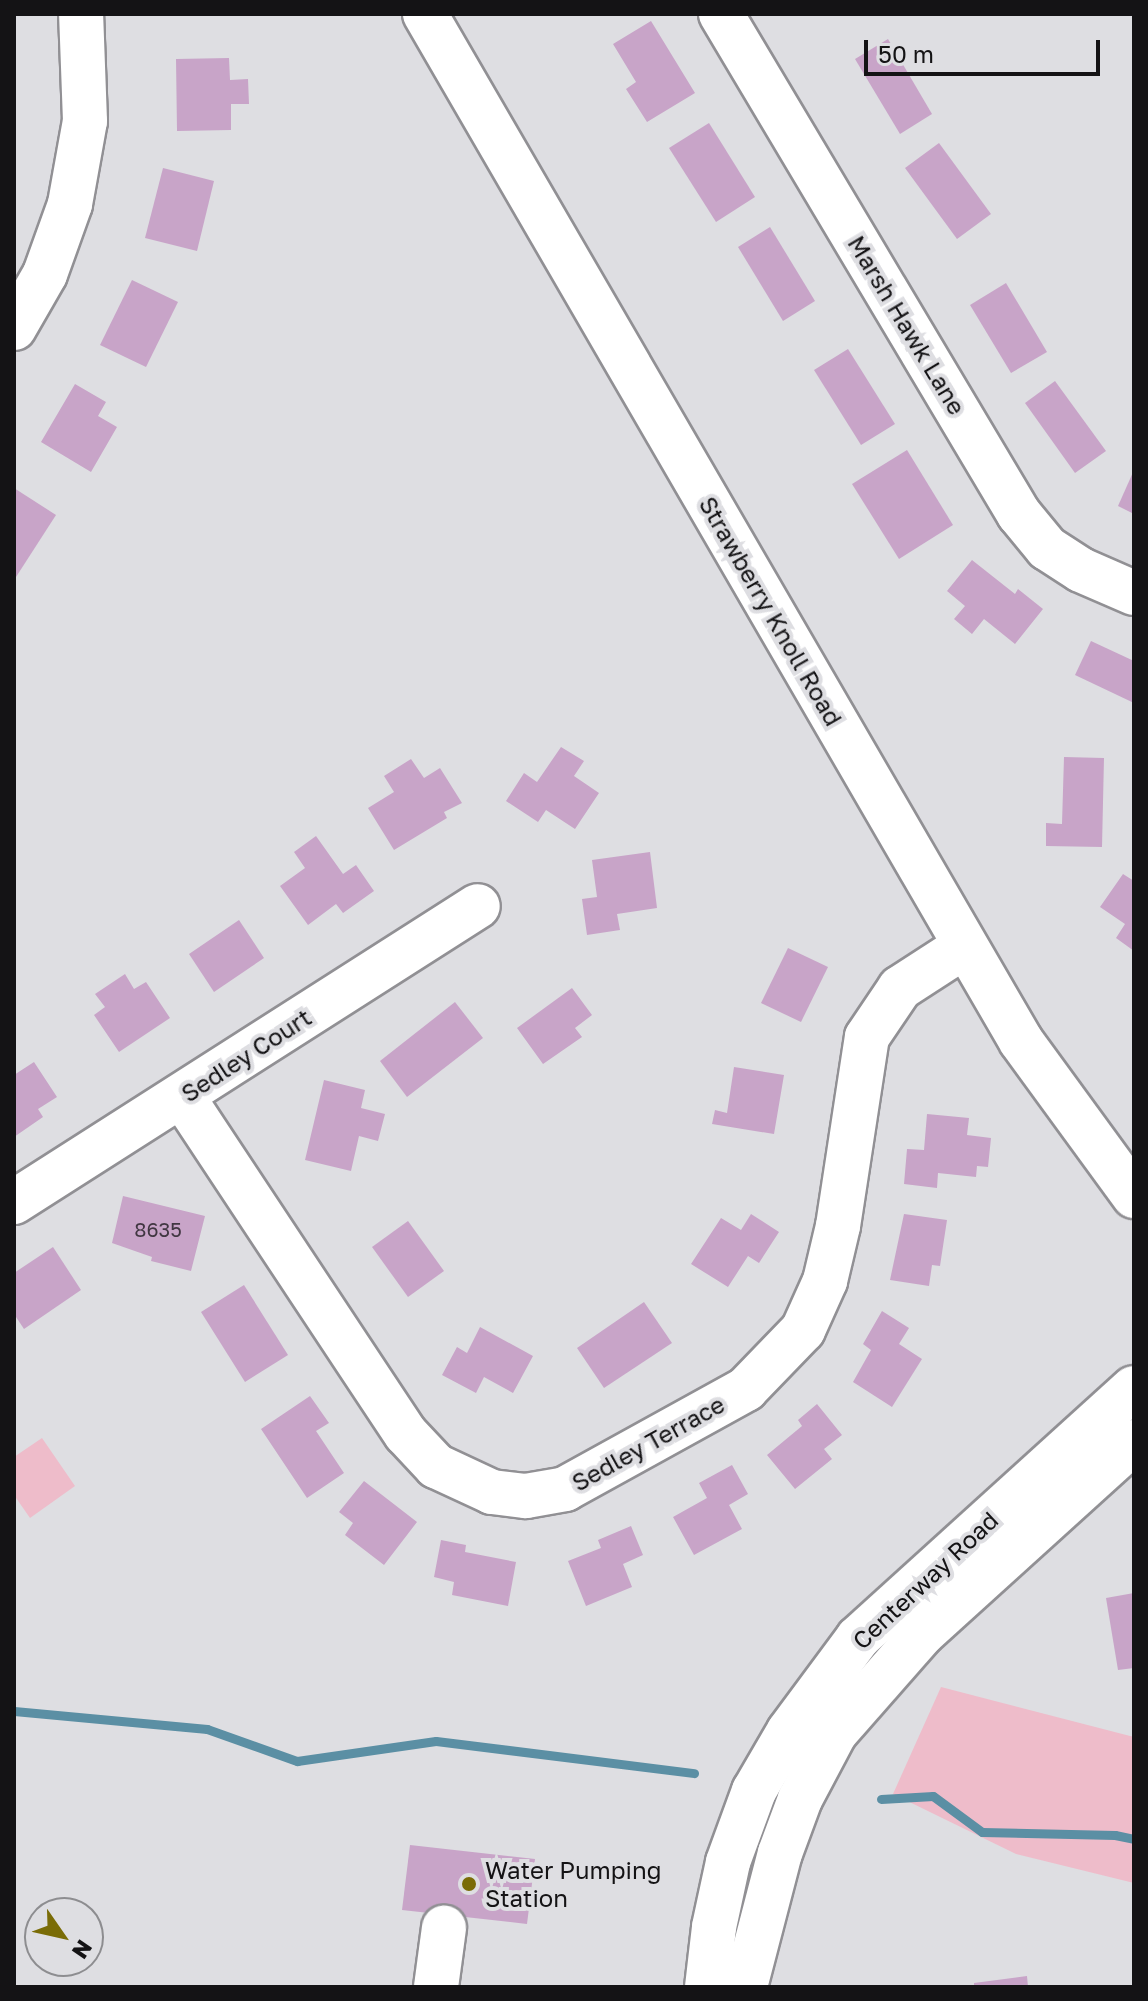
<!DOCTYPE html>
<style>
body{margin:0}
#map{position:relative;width:1148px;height:2001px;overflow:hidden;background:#dedee2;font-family:"Golos Text",sans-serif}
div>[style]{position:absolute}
.green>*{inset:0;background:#eebcca}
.stream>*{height:9px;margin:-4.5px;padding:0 4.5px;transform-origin:4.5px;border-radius:4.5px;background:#5b8fa4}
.building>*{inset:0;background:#c8a4c8}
.roads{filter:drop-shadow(2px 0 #919094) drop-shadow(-2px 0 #919094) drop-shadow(0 2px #919094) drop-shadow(0 -2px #919094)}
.minor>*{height:44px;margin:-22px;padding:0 22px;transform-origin:22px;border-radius:22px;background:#fff}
.dots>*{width:22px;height:22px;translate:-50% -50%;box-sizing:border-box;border:4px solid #dedee2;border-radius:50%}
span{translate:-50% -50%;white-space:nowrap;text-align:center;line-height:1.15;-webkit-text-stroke:8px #dedee2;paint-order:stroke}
.number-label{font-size:20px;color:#413742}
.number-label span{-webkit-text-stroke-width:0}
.street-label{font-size:24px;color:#141315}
.poi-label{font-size:24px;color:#141315}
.left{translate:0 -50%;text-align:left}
.frame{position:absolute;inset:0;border:16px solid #141315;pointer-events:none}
.north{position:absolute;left:24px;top:1897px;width:80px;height:80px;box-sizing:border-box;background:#dedee2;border:2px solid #8d8d90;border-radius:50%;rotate:124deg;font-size:22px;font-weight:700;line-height:32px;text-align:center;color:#141315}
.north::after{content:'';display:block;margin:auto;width:28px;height:36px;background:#7a6c07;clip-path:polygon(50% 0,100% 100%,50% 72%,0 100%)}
.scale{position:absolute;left:864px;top:40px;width:236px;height:36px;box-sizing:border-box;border:4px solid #141315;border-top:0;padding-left:10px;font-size:24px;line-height:28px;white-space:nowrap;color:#141315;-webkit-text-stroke:6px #dedee2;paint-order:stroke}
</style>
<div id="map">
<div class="green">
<div style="clip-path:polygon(42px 1438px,75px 1486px,30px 1518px,14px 1495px,14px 1457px)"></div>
<div style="clip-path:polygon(941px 1687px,1134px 1737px,1134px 1883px,1016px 1854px,893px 1794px)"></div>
</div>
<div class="stream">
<div style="left:14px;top:1711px;width:194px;rotate:5.3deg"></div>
<div style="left:207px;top:1729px;width:96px;rotate:19.6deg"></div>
<div style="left:297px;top:1761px;width:140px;rotate:-8.2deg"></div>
<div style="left:436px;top:1741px;width:260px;rotate:7.1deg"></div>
<div style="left:881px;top:1799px;width:52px;rotate:-3.3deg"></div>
<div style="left:933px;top:1796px;width:61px;rotate:36.3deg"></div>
<div style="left:982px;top:1832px;width:133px;rotate:1.3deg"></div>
<div style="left:1115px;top:1835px;width:19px;rotate:12deg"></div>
</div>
<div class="building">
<div style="clip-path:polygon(651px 21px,695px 93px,647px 122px,626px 89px,636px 82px,613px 44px)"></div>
<div style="clip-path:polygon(888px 39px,932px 114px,900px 134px,855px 59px)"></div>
<div style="clip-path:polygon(229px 58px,230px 80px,248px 79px,249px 104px,231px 104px,231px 130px,177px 131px,176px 59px)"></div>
<div style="clip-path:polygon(709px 123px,755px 197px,716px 222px,669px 148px)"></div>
<div style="clip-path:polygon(939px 143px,991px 214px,957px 239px,905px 168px)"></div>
<div style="clip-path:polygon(163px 168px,214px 181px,197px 251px,145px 238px)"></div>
<div style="clip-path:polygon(770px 227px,815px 301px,783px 321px,738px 247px)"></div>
<div style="clip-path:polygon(132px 280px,178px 302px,146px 367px,100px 345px)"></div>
<div style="clip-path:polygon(1006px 283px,1047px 352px,1011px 373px,970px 305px)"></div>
<div style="clip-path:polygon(848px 349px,895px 424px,861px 445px,814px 370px)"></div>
<div style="clip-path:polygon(1055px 381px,1106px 451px,1075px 473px,1025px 403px)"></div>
<div style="clip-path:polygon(75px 384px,106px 402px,98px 416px,117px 427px,91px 472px,41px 442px)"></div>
<div style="clip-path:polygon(907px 450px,953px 525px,899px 559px,852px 484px)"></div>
<div style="clip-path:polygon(1134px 470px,1134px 514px,1118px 506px)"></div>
<div style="clip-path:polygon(14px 488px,56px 515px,16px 577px,14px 576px)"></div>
<div style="clip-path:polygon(972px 560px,1015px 594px,1018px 589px,1043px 609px,1015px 644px,984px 619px,972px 634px,954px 619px,965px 606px,947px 591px)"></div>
<div style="clip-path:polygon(1091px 641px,1134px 661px,1134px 703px,1075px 675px)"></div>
<div style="clip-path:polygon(561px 747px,584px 761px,574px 776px,599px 793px,575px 829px,546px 810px,538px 822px,506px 801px,524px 773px,537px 782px)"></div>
<div style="clip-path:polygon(1064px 757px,1104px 758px,1102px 847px,1046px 846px,1046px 823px,1062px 824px)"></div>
<div style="clip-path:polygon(411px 759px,424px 778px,440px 768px,462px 803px,444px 812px,447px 818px,394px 850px,368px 808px,394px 792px,384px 776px)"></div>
<div style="clip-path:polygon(316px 836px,343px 874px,356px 865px,374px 891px,343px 913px,336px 904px,308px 925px,280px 886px,305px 868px,294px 852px)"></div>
<div style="clip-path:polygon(650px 852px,657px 908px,617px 914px,620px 930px,587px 935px,582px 899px,597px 897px,592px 860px)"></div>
<div style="clip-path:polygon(1123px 874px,1134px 881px,1134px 951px,1116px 938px,1125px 924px,1100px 907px)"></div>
<div style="clip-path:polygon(239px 920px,264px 958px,214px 992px,189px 954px)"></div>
<div style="clip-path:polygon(788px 948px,828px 967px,801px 1022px,761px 1003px)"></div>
<div style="clip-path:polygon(125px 974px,134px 989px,146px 982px,170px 1018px,119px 1052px,94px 1015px,105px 1007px,95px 994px)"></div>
<div style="clip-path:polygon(572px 988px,592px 1015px,575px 1028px,582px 1037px,543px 1064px,517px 1028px)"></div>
<div style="clip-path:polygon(455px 1002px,483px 1038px,407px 1097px,380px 1061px)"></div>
<div style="clip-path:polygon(34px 1062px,57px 1097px,38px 1109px,43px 1117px,14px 1137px,14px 1075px)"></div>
<div style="clip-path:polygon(734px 1067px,784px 1075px,774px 1134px,712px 1124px,715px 1110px,727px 1113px)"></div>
<div style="clip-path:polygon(324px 1080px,365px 1090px,361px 1108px,385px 1114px,378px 1141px,359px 1136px,351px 1171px,305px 1160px)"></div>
<div style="clip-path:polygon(927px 1114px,969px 1118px,967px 1135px,991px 1138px,988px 1167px,977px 1166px,976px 1177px,938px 1173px,937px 1188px,904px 1184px,907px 1149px,924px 1150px)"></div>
<div style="clip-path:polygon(123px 1196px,205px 1216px,191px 1271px,151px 1261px,152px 1257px,112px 1243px)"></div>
<div style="clip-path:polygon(751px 1214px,779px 1232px,759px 1263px,748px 1256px,728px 1287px,691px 1264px,721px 1218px,741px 1230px)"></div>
<div style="clip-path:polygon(904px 1214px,947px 1220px,940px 1266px,932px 1265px,929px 1286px,890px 1280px)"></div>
<div style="clip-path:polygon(408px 1221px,444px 1271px,408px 1297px,372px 1247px)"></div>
<div style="clip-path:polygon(53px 1247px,81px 1290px,24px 1329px,14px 1314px,14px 1273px)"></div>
<div style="clip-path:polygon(244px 1285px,288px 1355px,245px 1382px,201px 1312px)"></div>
<div style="clip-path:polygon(644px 1302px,672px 1343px,604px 1388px,577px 1348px)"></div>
<div style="clip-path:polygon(882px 1311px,909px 1328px,899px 1344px,922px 1359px,892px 1407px,853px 1382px,871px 1350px,863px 1344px)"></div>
<div style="clip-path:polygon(480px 1327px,533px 1356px,513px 1393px,484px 1377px,476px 1393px,442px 1375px,457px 1347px,467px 1353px)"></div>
<div style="clip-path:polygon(310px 1396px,329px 1423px,316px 1431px,344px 1473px,307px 1498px,261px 1429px)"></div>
<div style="clip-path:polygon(817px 1404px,842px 1435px,824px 1449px,832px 1459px,795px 1489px,767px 1455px,802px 1426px,798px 1420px)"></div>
<div style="clip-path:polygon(732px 1465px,748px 1494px,729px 1505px,742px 1529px,694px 1555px,673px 1517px,707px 1498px,699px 1483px)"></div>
<div style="clip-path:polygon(364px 1481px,417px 1522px,384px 1565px,345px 1535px,353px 1523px,339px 1512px)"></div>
<div style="clip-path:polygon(631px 1526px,643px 1555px,623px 1564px,632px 1587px,586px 1606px,568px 1561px,601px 1548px,598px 1540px)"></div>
<div style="clip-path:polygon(441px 1540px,466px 1545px,465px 1552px,516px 1562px,508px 1606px,452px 1595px,454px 1582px,434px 1577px)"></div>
<div style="clip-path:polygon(1134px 1593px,1134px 1668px,1118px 1670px,1106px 1598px)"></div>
<div style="clip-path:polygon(410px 1845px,535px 1859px,527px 1924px,402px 1910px)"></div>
<div style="clip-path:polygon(1027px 1976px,1028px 1987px,974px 1987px,974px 1983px)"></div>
</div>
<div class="roads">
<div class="minor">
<div style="left:425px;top:14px;width:1187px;rotate:59.87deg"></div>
<div style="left:1021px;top:1041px;width:192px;rotate:53.9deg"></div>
<div style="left:721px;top:14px;width:582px;rotate:59.21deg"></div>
<div style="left:1019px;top:514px;width:44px;rotate:50.5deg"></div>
<div style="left:1047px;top:548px;width:40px;rotate:32.9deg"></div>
<div style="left:1081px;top:570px;width:58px;rotate:23.5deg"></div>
<div style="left:14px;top:328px;width:62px;rotate:-60.1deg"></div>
<div style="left:45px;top:274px;width:74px;rotate:-70.3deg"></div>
<div style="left:70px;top:204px;width:84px;rotate:-79.8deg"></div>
<div style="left:85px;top:121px;width:107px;rotate:-92.1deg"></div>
<div style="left:182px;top:1096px;width:405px;rotate:56.5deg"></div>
<div style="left:406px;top:1434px;width:44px;rotate:46.8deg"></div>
<div style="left:436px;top:1466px;width:62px;rotate:24.9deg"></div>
<div style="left:492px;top:1492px;width:34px;rotate:7deg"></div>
<div style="left:526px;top:1496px;width:40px;rotate:-10deg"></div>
<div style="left:565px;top:1489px;width:207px;rotate:-28.9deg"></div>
<div style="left:746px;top:1389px;width:82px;rotate:-46deg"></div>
<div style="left:803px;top:1330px;width:54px;rotate:-65.8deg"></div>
<div style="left:825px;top:1281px;width:57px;rotate:-76.7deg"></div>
<div style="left:838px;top:1226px;width:191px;rotate:-81.3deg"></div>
<div style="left:867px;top:1037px;width:59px;rotate:-56deg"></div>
<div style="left:900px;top:988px;width:77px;rotate:-32.9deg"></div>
<div style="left:14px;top:1202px;width:550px;rotate:-32.54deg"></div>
<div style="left:436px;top:1987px;width:60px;rotate:-82.3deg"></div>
<div style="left:707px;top:1987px;width:60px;rotate:-83.3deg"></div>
<div style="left:714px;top:1927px;width:66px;rotate:-77.8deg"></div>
<div style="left:728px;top:1862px;width:76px;rotate:-69.9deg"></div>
<div style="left:754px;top:1791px;width:69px;rotate:-59.7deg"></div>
<div style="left:789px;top:1731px;width:116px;rotate:-53.4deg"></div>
<div style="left:858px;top:1638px;width:372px;rotate:-42.2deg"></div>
<div style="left:745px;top:1987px;width:138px;rotate:-75.4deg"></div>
<div style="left:780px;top:1853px;width:58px;rotate:-69.7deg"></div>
<div style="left:800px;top:1799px;width:75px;rotate:-62.1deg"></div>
<div style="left:835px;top:1733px;width:132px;rotate:-48.7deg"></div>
<div style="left:922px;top:1634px;width:286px;rotate:-42.2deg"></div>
</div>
</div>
<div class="dots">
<div style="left:469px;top:1884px;background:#7a6c07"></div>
</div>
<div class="number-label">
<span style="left:158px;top:1229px">8635</span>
</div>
<div class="street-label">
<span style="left:907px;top:325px;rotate:59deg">Marsh Hawk Lane</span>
<span style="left:771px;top:611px;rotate:60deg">Strawberry Knoll Road</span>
<span style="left:246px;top:1055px;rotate:-33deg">Sedley Court</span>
<span style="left:648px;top:1443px;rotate:-29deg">Sedley Terrace</span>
<span style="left:925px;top:1580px;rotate:-43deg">Centerway Road</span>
</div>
<div class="poi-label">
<span class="left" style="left:485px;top:1884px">Water Pumping<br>Station</span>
</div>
<div class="frame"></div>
<div class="north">N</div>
<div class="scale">50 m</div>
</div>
